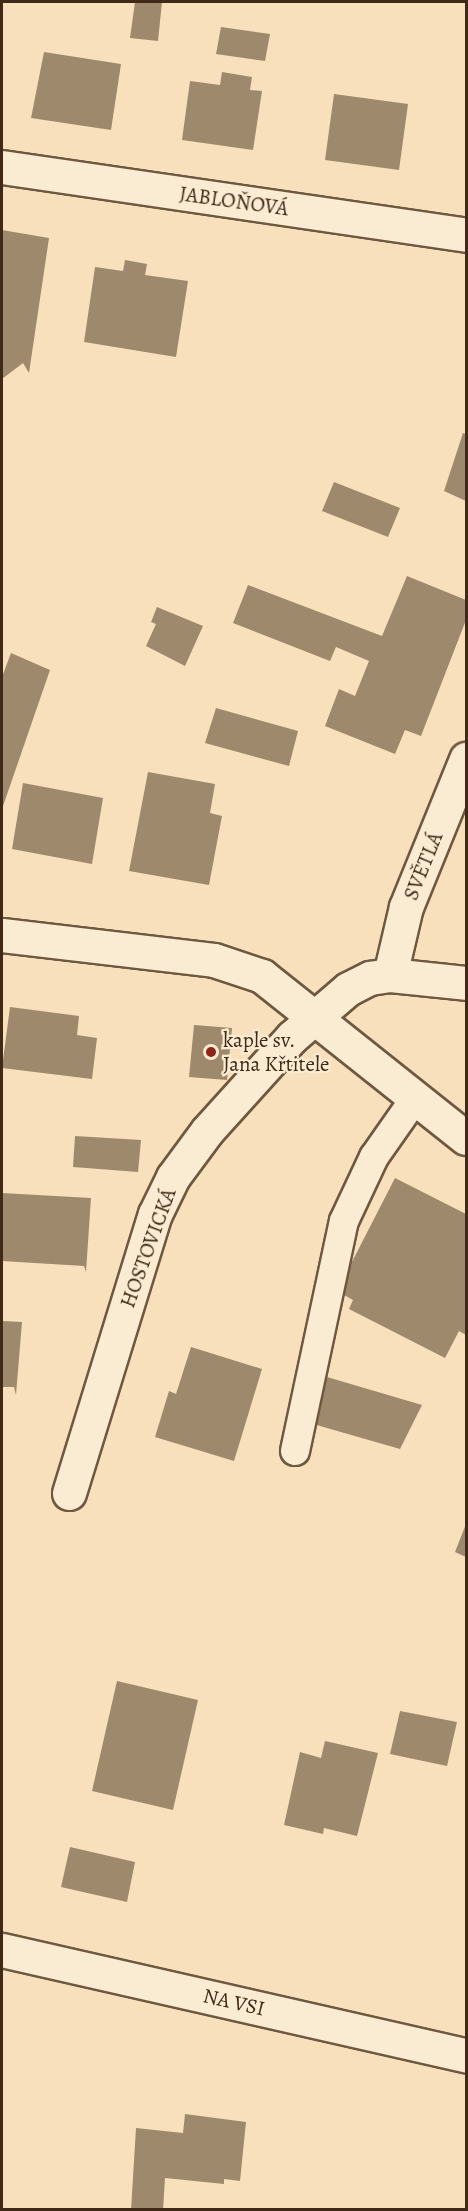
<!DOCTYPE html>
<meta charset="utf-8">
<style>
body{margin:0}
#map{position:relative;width:468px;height:2211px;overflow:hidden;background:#f7e0bb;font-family:Alegreya,serif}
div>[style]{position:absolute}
.building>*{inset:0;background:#9f896c}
.roads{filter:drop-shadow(2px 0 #6e5840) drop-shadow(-2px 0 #6e5840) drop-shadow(0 2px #6e5840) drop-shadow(0 -2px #6e5840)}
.lane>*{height:28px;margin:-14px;padding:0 14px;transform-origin:14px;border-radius:14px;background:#faebd3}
.street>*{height:33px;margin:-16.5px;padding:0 16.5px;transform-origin:16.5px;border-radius:16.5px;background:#faebd3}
.secondary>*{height:33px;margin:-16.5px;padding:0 16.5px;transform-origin:16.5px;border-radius:16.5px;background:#faebd3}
.dots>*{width:16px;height:16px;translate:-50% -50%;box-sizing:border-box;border:3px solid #faebd3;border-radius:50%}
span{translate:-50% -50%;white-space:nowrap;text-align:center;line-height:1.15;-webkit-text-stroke:4.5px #faebd3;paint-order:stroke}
.street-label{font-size:21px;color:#402a17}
.poi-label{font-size:21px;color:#402a17}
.left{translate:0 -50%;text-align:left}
.frame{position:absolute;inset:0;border:3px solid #402a17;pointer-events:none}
</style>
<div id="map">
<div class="building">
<div style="clip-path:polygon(135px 2px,162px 2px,158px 41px,130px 38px)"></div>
<div style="clip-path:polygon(221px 27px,270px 34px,265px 61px,216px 54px)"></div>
<div style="clip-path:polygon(44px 52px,121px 64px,111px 130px,31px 118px)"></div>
<div style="clip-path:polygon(222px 72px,252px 77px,250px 90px,262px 91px,253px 150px,182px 140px,190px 81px,220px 85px)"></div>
<div style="clip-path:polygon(334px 94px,408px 104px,399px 170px,325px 160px)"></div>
<div style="clip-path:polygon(2px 230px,49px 238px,29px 373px,23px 363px,2px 379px)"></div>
<div style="clip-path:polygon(125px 260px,147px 264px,145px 275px,188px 281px,176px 357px,84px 342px,95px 267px,123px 271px)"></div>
<div style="clip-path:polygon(463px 433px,466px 434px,466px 501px,444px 491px)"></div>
<div style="clip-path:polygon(334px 482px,400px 508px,388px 537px,322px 511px)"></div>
<div style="clip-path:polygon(407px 576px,466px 600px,466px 620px,421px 736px,405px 730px,395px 754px,325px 726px,339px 689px,355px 696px,369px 661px,336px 647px,330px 661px,233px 623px,248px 585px,382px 636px)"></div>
<div style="clip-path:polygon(157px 607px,203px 626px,185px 666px,146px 646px,156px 624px,151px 622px)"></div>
<div style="clip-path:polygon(11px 653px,50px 670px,2px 809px,2px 677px)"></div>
<div style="clip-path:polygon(216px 708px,298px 731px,289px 766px,205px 743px)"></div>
<div style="clip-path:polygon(148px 772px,215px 784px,210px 813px,222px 816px,209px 885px,129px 871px)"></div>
<div style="clip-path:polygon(23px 783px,103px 798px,92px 864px,12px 849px)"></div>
<div style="clip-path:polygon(10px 1007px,79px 1016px,77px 1035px,97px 1038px,92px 1079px,2px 1068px)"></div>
<div style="clip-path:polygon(194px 1025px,232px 1028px,227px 1080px,189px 1077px)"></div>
<div style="clip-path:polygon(75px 1136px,141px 1140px,138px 1172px,73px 1167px)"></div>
<div style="clip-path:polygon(395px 1178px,466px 1214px,466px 1335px,459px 1331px,445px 1358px,349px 1309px,353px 1300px,337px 1291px)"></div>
<div style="clip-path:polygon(2px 1193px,91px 1198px,86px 1272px,84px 1266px,2px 1261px)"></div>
<div style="clip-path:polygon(2px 1321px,22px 1322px,16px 1395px,14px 1387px,2px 1387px)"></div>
<div style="clip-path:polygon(191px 1347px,262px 1369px,234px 1461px,155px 1437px,169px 1391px,176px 1394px)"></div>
<div style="clip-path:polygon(327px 1377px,422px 1405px,400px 1449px,313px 1424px)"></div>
<div style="clip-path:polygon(466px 1524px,466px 1557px,455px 1552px)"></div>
<div style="clip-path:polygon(117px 1681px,198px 1700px,173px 1810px,92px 1791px)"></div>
<div style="clip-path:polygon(400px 1711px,457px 1722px,447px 1766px,390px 1754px)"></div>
<div style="clip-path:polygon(325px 1741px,378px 1753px,357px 1836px,324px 1828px,323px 1834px,284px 1825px,300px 1752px,321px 1758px)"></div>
<div style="clip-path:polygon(70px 1847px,135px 1862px,127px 1902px,61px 1887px)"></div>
<div style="clip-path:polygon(185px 2114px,246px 2122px,240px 2181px,224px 2179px,224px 2184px,165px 2178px,163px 2210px,131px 2210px,136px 2128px,183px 2133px)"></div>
</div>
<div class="roads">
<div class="lane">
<div style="left:295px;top:1451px;width:235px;rotate:-78deg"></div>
<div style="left:344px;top:1221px;width:71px;rotate:-64.9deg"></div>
<div style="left:374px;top:1157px;width:73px;rotate:-55deg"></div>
</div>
<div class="street">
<div style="left:2px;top:167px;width:469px;rotate:8.3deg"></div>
<div style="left:390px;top:975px;width:70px;rotate:-76.8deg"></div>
<div style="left:406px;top:907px;width:160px;rotate:-67.9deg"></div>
<div style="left:69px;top:1493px;width:292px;rotate:-72.9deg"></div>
<div style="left:155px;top:1214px;width:41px;rotate:-64.1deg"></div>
<div style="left:173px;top:1177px;width:57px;rotate:-53.5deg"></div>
<div style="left:207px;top:1131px;width:127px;rotate:-47.9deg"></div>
<div style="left:292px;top:1037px;width:74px;rotate:-40.6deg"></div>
<div style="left:348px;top:989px;width:25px;rotate:-27deg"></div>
<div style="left:370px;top:978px;width:20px;rotate:-9deg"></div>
<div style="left:390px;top:975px;width:76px;rotate:6deg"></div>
<div style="left:2px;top:1950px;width:476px;rotate:12.8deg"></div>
</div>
<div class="secondary">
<div style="left:2px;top:935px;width:213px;rotate:6.7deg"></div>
<div style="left:214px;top:960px;width:51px;rotate:18.4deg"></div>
<div style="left:262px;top:976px;width:260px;rotate:38.5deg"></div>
</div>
</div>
<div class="dots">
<div style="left:211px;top:1052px;background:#8f2418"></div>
</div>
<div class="street-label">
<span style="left:234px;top:201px;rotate:8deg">JABLOŇOVÁ</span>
<span style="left:423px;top:866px;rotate:-68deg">SVĚTLÁ</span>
<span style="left:148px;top:1248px;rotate:-70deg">HOSTOVICKÁ</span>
<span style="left:234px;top:2002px;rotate:13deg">NA VSI</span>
</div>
<div class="poi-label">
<span class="left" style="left:223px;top:1052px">kaple sv.<br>Jana Křtitele</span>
</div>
<div class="frame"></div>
</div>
